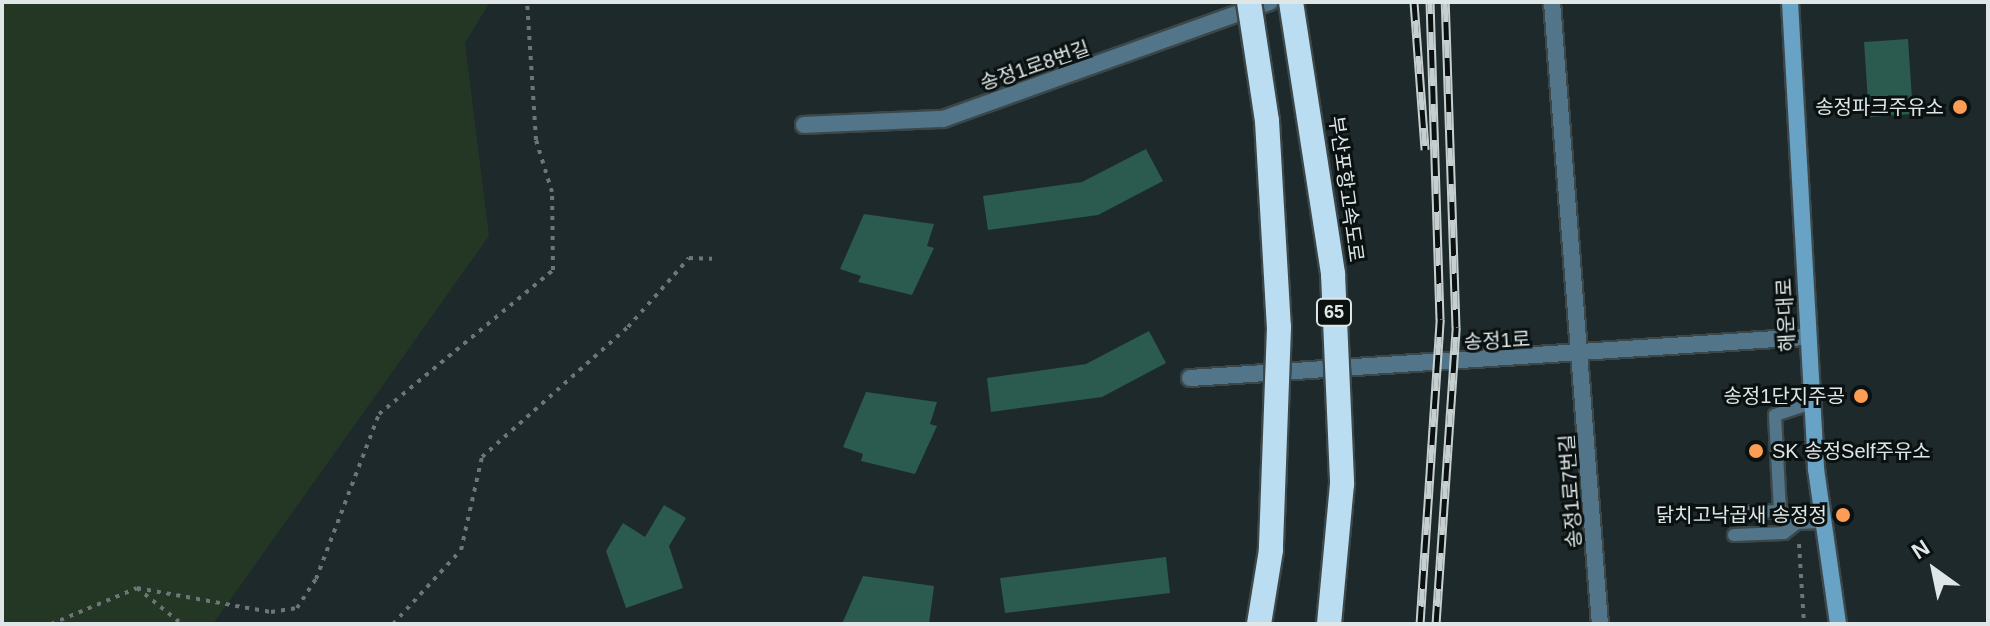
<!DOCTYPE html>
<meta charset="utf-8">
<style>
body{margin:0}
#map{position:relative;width:1990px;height:626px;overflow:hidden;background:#1d292b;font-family:Arial,"Noto Sans KR",sans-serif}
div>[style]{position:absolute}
.green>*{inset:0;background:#233724}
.building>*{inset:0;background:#2b5a4f}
.path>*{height:4px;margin-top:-2px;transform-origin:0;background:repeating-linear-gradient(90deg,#6c7677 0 4px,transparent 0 10px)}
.roads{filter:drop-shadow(2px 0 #3c4749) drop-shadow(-2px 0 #3c4749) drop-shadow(0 2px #3c4749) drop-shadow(0 -2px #3c4749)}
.service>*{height:12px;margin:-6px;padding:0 6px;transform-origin:6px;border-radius:6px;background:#52758a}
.minor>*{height:16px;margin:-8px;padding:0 8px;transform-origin:8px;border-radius:8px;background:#52758a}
.secondary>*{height:16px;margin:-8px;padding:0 8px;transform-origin:8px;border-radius:8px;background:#68a2c4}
.rail>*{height:9px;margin-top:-4.5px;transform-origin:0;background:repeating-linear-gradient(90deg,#0b1111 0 18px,#c6cfd0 0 36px);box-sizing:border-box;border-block:2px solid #c6cfd0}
.bridges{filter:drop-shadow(2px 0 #3c4749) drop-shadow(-2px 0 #3c4749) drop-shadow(0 2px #3c4749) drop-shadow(0 -2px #3c4749)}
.motorway-bridge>*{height:24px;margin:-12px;padding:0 12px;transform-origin:12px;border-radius:12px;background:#bbddf2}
.dots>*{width:22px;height:22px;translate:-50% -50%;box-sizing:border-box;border:4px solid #0b1111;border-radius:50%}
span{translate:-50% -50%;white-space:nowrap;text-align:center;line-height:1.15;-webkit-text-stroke:6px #0b1111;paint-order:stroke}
.shield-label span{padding:2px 6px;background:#0b1111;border:2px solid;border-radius:6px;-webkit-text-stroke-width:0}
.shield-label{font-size:18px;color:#dee6e7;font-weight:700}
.street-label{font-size:20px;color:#dee6e7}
.poi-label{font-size:20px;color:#dee6e7}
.right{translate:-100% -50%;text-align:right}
.left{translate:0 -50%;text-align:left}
.frame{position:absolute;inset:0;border:4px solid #dee6e7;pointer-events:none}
.north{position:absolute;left:1894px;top:530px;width:80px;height:80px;-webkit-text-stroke:6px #0b1111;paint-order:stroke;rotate:327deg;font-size:22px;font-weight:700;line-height:32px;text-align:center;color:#dee6e7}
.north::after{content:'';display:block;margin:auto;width:28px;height:36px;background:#dee6e7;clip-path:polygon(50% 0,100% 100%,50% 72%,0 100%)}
</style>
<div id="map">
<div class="green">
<div style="clip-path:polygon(2px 2px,490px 2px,465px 43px,489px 236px,213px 624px,2px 624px)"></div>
</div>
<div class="building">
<div style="clip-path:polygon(1908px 39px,1913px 114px,1869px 117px,1864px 42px)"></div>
<div style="clip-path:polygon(1146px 149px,1163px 181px,1098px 215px,988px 230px,983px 196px,1082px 182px)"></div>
<div style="clip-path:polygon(864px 214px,934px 224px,927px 246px,934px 248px,912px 295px,858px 282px,861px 276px,840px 269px)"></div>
<div style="clip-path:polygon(1149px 331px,1166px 363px,1102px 397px,991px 412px,987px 378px,1086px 364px)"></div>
<div style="clip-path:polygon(866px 392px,937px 402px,930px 424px,937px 426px,915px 474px,861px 461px,863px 454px,843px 447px)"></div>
<div style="clip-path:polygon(664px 505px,686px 518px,669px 546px,683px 588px,626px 608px,606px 551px,623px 523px,645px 537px)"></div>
<div style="clip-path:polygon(1166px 557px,1170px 593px,1005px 613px,1000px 578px)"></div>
<div style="clip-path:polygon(863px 576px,934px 586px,929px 624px,842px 624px)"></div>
</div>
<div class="path">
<div style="left:1799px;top:544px;width:80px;rotate:86.4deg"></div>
<div style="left:137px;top:588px;width:136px;rotate:10.2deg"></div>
<div style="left:271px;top:612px;width:26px;rotate:-9deg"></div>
<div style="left:297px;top:608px;width:35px;rotate:-57deg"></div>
<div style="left:316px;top:579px;width:177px;rotate:-69.1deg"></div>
<div style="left:379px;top:414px;width:226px;rotate:-39.6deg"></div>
<div style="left:553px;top:270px;width:78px;rotate:-90.7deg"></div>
<div style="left:552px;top:192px;width:54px;rotate:-107.1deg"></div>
<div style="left:536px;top:140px;width:138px;rotate:-93.7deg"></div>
<div style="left:51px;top:624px;width:93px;rotate:-22.7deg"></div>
<div style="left:137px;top:588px;width:58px;rotate:38.7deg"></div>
<div style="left:393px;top:624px;width:100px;rotate:-47.4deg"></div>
<div style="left:461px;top:550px;width:95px;rotate:-77.3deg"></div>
<div style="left:482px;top:457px;width:195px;rotate:-41.7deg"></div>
<div style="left:628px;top:327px;width:92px;rotate:-48.5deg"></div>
<div style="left:689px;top:258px;width:23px;rotate:2deg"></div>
</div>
<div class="roads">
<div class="service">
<div style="left:1780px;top:511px;width:96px;rotate:-93deg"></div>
<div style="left:1775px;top:415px;width:38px;rotate:-18deg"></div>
<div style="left:1731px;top:513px;width:49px;rotate:-2.3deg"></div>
<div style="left:1780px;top:511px;width:21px;rotate:35deg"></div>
<div style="left:1797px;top:523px;width:26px;rotate:-2deg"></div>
<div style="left:1734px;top:535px;width:50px;rotate:-2.3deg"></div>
<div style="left:1784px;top:533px;width:16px;rotate:-38deg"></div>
</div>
<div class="minor">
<div style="left:1552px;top:2px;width:624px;rotate:85.59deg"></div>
<div style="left:804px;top:125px;width:139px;rotate:-2.5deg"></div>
<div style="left:943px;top:119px;width:347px;rotate:-19.7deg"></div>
<div style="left:1190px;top:378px;width:617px;rotate:-3.81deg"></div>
</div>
<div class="secondary">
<div style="left:1790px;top:2px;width:468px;rotate:86.8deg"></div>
<div style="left:1816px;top:469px;width:157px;rotate:81.9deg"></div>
</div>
</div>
<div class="rail">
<div style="left:1414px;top:2px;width:148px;rotate:85.7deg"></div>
<div style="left:1420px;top:624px;width:306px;rotate:-86.2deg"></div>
<div style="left:1440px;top:319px;width:317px;rotate:-91.8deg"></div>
<div style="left:1436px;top:624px;width:298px;rotate:-86.1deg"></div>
<div style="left:1456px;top:327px;width:325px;rotate:-91.9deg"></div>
</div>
<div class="bridges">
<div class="motorway-bridge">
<div style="left:1249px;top:2px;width:120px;rotate:81.4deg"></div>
<div style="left:1267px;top:121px;width:206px;rotate:86.7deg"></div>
<div style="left:1279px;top:327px;width:223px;rotate:92.1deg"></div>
<div style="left:1271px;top:550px;width:75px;rotate:99.2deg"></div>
<div style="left:1291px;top:2px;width:275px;rotate:81.2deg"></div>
<div style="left:1333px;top:274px;width:210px;rotate:87.5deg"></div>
<div style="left:1342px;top:484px;width:141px;rotate:95.3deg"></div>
</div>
</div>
<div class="dots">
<div style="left:1960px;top:107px;background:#fc9d54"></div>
<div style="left:1861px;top:396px;background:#fc9d54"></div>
<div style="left:1756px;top:451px;background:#fc9d54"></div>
<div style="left:1843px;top:515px;background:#fc9d54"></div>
</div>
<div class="shield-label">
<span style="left:1334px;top:312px">65</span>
</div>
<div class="street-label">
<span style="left:1035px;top:66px;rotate:-19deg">송정1로8번길</span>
<span style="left:1346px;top:189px;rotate:82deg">부산포항고속도로</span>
<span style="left:1786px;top:315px;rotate:-93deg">해운대로</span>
<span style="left:1497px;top:341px;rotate:-3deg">송정1로</span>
<span style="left:1571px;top:491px;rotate:-94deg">송정1로7번길</span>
</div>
<div class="poi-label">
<span class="right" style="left:1944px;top:107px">송정파크주유소</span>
<span class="right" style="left:1845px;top:396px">송정1단지주공</span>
<span class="left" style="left:1772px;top:451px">SK 송정Self주유소</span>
<span class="right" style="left:1827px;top:515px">닭치고낙곱새 송정정</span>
</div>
<div class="frame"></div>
<div class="north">N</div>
</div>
